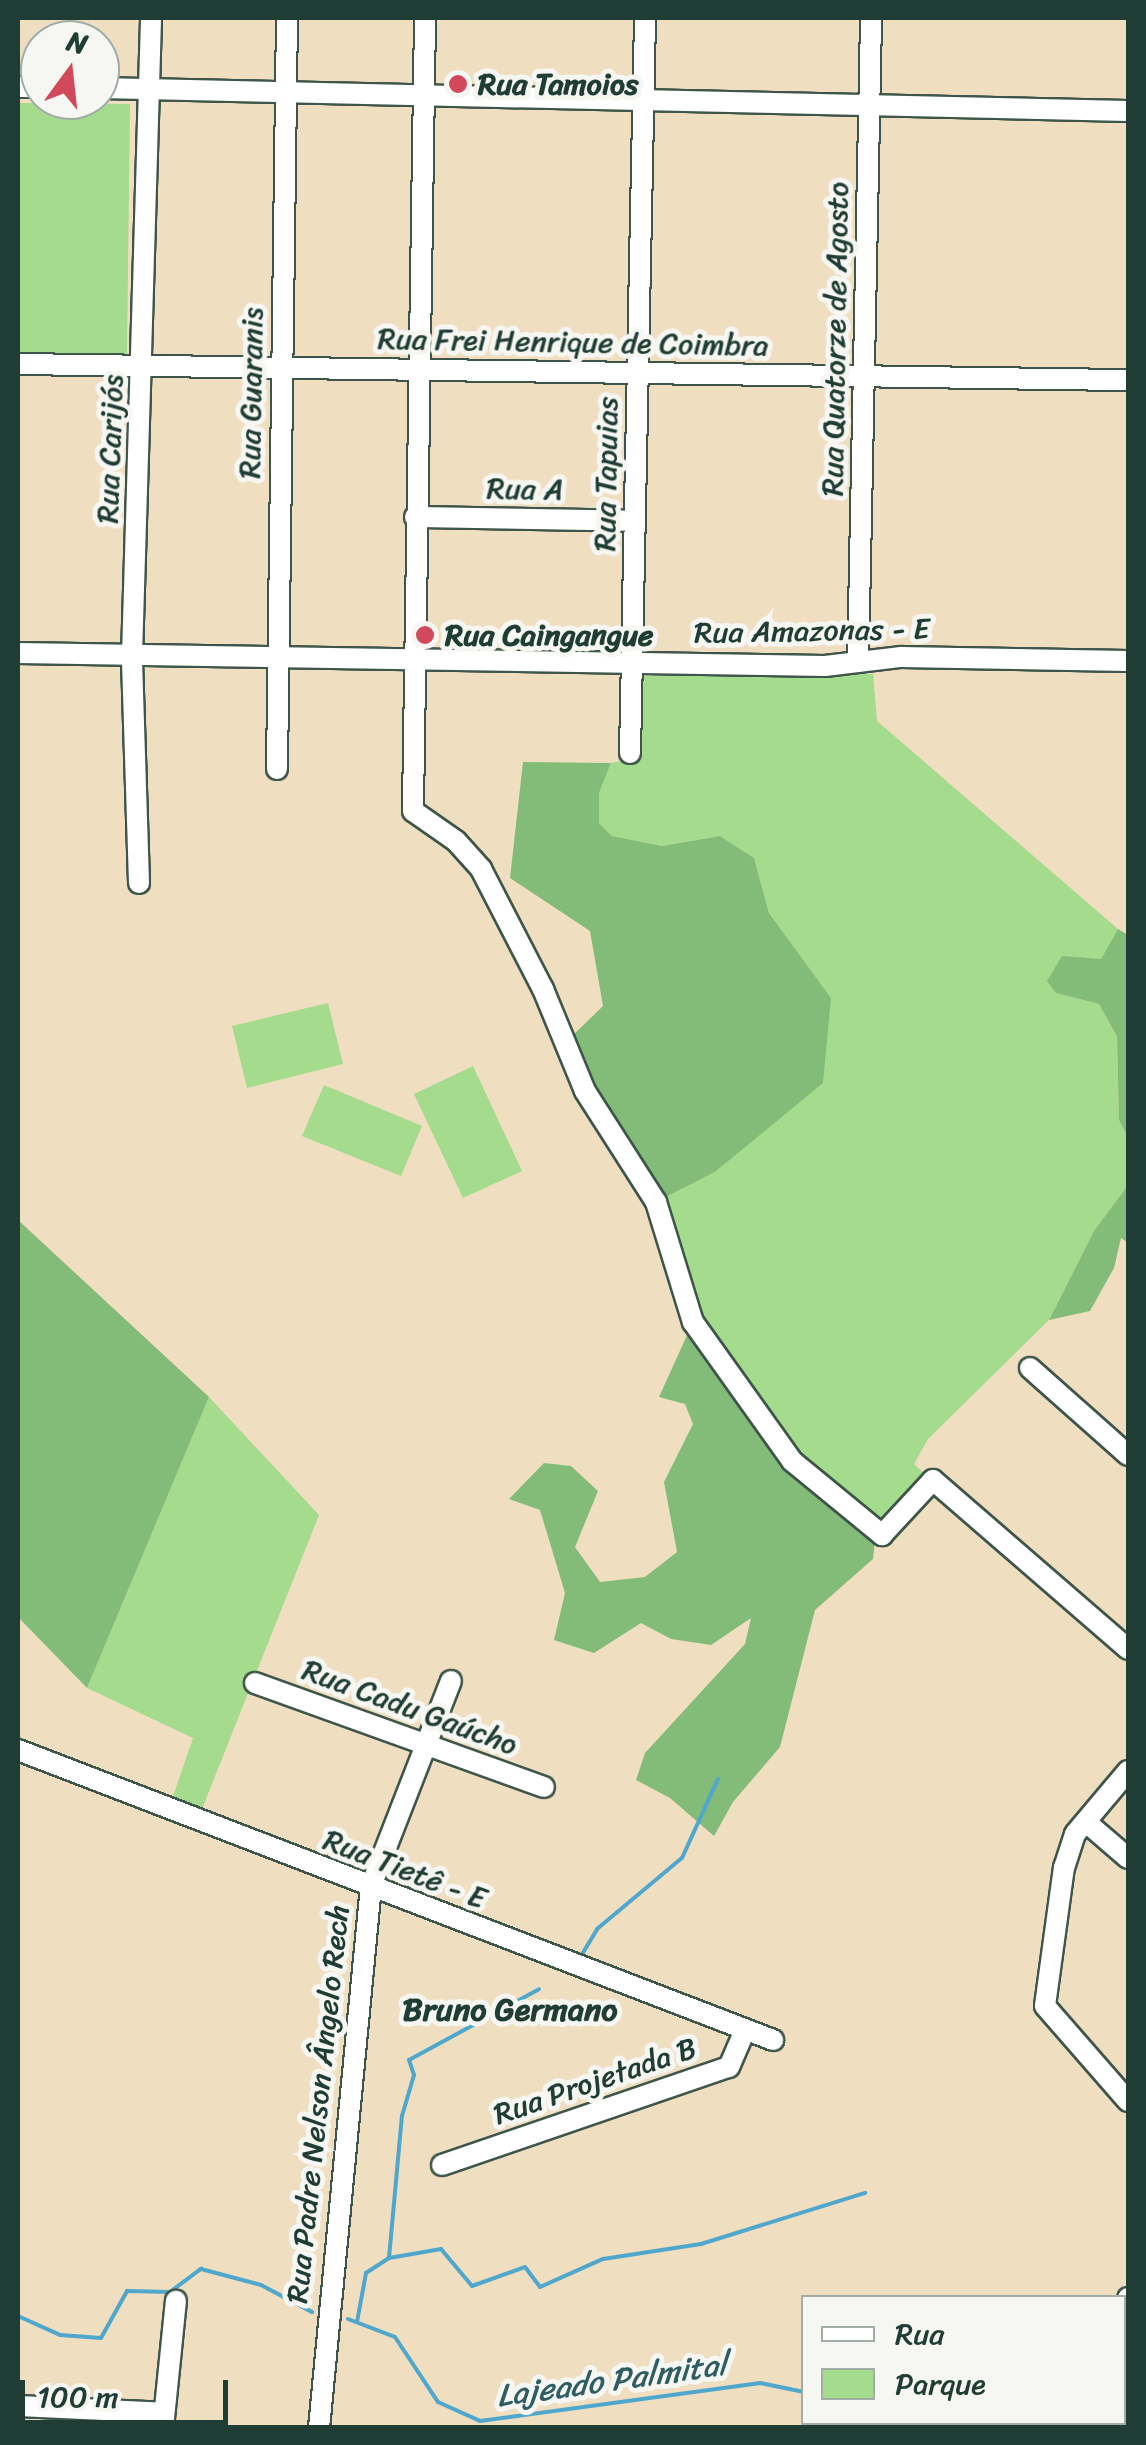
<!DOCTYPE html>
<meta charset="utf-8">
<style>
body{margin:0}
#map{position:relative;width:1146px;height:2445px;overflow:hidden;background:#f0dec0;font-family:Sriracha,sans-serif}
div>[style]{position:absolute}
.green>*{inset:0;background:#a4db8d}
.forest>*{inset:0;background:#83bb78}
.stream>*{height:4px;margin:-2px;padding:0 2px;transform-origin:2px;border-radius:2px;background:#50a7cd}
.roads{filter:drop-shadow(2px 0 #3e5549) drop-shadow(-2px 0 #3e5549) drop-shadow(0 2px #3e5549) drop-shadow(0 -2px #3e5549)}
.minor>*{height:20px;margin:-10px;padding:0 10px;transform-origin:10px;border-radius:10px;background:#fff}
.dots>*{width:28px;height:28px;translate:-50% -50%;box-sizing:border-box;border:5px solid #f6f6f2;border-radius:50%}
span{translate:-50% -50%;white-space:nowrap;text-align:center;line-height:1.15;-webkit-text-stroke:10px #f6f6f2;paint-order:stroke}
.poi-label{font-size:30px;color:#1f3d34;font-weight:700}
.left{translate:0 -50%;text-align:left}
.street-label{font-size:30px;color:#1f3d34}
.neighbourhood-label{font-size:32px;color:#1f3d34;font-weight:700}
.water-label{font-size:32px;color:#2e5d62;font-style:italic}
.frame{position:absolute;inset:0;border:20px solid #1f3d34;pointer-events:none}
.legend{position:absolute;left:801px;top:2295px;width:325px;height:130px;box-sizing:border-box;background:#f6f6f2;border:2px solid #a0aca6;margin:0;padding:12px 18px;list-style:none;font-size:30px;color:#1f3d34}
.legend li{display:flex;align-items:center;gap:20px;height:50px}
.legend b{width:50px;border:2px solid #a0aca6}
.north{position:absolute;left:20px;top:20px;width:100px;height:100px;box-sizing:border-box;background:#f6f6f2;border:2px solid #a0aca6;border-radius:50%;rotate:15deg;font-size:28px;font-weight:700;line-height:40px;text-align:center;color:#1f3d34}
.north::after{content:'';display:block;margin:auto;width:35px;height:45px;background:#d1495b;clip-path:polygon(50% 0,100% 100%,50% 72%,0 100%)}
.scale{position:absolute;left:20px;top:2380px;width:208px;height:45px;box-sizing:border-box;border:5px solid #1f3d34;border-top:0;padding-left:12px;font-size:30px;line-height:35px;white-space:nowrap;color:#1f3d34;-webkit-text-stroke:8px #f6f6f2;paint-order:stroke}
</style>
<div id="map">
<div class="green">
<div style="clip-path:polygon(18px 103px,130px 104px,127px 355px,18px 354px)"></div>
<div style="clip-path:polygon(873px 674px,877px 721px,1118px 929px,1101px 960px,1056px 993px,1099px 1004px,1117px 1038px,1119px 1120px,1128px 1137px,1128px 1185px,1094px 1231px,1049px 1320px,928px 1439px,914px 1464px,928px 1477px,876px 1530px,792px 1461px,693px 1322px,656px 1202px,715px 1172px,767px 1128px,831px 998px,769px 913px,754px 858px,720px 836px,662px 846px,612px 836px,599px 823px,599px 793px,611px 763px,636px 758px,642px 676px)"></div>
<div style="clip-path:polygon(328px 1003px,343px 1064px,247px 1088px,232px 1026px)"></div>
<div style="clip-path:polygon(473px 1066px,522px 1171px,463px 1198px,414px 1094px)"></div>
<div style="clip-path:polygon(324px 1085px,422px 1126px,401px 1176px,302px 1136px)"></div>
<div style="clip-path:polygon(209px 1397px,319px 1515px,198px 1819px,169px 1808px,193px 1738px,87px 1688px)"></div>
</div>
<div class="forest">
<div style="clip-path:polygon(523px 762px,611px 763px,599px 793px,599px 823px,612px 836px,662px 846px,720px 836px,754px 858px,769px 913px,831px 998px,823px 1083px,715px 1172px,656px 1202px,567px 1041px,603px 1006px,590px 931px,510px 878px)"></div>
<div style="clip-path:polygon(1118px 929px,1128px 935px,1128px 1137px,1119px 1120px,1117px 1037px,1099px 1004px,1056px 993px,1047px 981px,1062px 956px,1101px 959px)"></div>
<div style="clip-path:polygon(1128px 1185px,1128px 1243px,1121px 1238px,1114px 1268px,1090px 1311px,1049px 1320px,1094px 1231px)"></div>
<div style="clip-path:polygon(18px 1220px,209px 1397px,87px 1688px,18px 1617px)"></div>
<div style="clip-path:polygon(693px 1322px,752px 1410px,876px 1530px,873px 1559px,815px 1610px,780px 1747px,733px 1802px,714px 1836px,670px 1798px,636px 1780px,645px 1753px,745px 1644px,751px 1618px,711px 1645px,671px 1639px,641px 1623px,594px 1653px,554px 1640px,565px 1593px,540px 1510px,509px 1499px,544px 1463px,571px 1466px,598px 1491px,575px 1547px,600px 1582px,645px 1577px,677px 1552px,664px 1482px,693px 1424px,685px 1404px,659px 1397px)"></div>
</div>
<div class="stream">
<div style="left:581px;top:1956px;width:31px;rotate:-59deg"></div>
<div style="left:597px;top:1929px;width:111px;rotate:-39.9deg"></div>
<div style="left:682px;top:1858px;width:87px;rotate:-65.5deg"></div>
<div style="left:389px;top:2258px;width:53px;rotate:-9.8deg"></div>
<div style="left:441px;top:2249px;width:48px;rotate:50deg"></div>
<div style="left:472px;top:2286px;width:56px;rotate:-19.7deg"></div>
<div style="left:525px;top:2267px;width:25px;rotate:53deg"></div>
<div style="left:540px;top:2287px;width:69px;rotate:-24deg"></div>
<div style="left:603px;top:2259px;width:99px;rotate:-8.7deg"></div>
<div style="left:701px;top:2244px;width:172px;rotate:-17.3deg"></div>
<div style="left:18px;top:2316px;width:46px;rotate:24.3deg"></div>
<div style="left:60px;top:2335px;width:41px;rotate:4.2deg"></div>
<div style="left:101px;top:2338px;width:54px;rotate:-61deg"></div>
<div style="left:127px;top:2291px;width:43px;rotate:1.3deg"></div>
<div style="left:170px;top:2292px;width:39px;rotate:-37deg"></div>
<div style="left:201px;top:2269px;width:62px;rotate:14.9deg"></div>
<div style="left:261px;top:2285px;width:58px;rotate:27.9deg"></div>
<div style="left:348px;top:2319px;width:50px;rotate:21deg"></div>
<div style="left:395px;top:2337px;width:78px;rotate:56.5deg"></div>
<div style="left:438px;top:2402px;width:46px;rotate:24.3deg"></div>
<div style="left:480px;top:2421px;width:283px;rotate:-7.7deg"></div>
<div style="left:760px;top:2383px;width:45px;rotate:11.6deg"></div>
<div style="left:357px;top:2322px;width:50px;rotate:-79.6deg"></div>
<div style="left:366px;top:2273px;width:27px;rotate:-33deg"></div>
<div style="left:389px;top:2258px;width:143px;rotate:-84.8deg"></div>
<div style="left:402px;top:2116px;width:43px;rotate:-73.7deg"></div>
<div style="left:414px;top:2075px;width:16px;rotate:-108deg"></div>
<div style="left:409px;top:2060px;width:148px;rotate:-28.6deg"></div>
</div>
<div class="roads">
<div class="minor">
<div style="left:425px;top:18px;width:793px;rotate:90.87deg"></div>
<div style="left:413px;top:811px;width:52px;rotate:34.9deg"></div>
<div style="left:456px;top:841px;width:38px;rotate:48deg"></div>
<div style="left:481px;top:869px;width:135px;rotate:62.7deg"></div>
<div style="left:543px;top:989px;width:110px;rotate:67.6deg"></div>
<div style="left:585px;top:1091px;width:132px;rotate:57.4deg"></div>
<div style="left:656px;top:1202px;width:126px;rotate:72.9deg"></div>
<div style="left:693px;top:1322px;width:171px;rotate:54.5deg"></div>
<div style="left:792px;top:1461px;width:117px;rotate:39.4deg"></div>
<div style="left:882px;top:1535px;width:75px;rotate:-47.2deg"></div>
<div style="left:933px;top:1480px;width:258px;rotate:40.9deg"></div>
<div style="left:18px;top:87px;width:22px"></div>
<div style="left:100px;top:88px;width:1028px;rotate:1.28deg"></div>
<div style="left:18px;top:364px;width:1110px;rotate:0.83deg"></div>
<div style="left:415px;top:517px;width:220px;rotate:1deg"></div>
<div style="left:18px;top:653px;width:807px;rotate:0.92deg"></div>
<div style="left:825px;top:666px;width:77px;rotate:-6.8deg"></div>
<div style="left:901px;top:657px;width:227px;rotate:1deg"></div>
<div style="left:858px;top:662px;width:644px;rotate:-88.84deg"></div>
<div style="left:630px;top:753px;width:735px;rotate:-88.83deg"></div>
<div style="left:277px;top:769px;width:751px;rotate:-89.24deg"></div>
<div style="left:139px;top:883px;width:227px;rotate:-91.8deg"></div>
<div style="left:132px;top:656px;width:638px;rotate:-88.29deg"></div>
<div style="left:1030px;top:1368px;width:131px;rotate:41.6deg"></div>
<div style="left:255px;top:1683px;width:307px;rotate:19.8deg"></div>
<div style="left:18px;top:1750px;width:809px;rotate:21.01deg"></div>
<div style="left:1128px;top:1771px;width:82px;rotate:130.1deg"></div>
<div style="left:1075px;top:1834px;width:35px;rotate:108deg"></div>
<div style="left:1064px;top:1867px;width:140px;rotate:97.8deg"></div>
<div style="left:1045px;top:2006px;width:126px;rotate:48.9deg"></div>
<div style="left:1086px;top:1822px;width:55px;rotate:40.6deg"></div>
<div style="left:442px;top:2165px;width:303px;rotate:-18.9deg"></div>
<div style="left:729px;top:2067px;width:40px;rotate:-66.6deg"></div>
<div style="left:1128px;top:2298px;width:49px;rotate:90deg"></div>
<div style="left:18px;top:2406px;width:146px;rotate:2.7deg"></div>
<div style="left:163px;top:2428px;width:128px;rotate:-84.2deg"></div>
<div style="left:319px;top:2428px;width:544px;rotate:-84.52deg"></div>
<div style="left:371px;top:1886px;width:220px;rotate:-68.7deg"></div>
</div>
</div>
<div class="dots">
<div style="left:458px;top:84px;background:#d1495b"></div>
<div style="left:425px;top:635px;background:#d1495b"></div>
</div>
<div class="poi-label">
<span class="left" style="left:478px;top:84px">Rua Tamoios</span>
<span class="left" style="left:445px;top:635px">Rua Caingangue</span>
</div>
<div class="street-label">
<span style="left:835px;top:339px;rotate:-89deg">Rua Quatorze de Agosto</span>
<span style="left:573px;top:342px;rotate:1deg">Rua Frei Henrique de Coimbra</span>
<span style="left:251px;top:393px;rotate:-89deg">Rua Guaranis</span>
<span style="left:110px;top:449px;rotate:-88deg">Rua Carijós</span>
<span style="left:606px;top:474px;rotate:-89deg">Rua Tapuias</span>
<span style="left:525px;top:489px;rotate:1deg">Rua A</span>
<span style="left:812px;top:631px;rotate:-1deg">Rua Amazonas - E</span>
<span style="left:410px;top:1707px;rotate:20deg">Rua Cadu Gaúcho</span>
<span style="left:405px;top:1869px;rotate:21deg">Rua Tietê - E</span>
<span style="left:595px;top:2081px;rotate:-19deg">Rua Projetada B</span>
<span style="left:318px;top:2104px;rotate:-84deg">Rua Padre Nelson Ângelo Rech</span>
</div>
<div class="neighbourhood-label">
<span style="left:510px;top:2010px">Bruno Germano</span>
</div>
<div class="water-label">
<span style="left:612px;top:2381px;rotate:-8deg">Lajeado Palmital</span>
</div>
<div class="frame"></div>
<ul class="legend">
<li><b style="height:12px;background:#fff"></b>Rua</li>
<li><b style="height:28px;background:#a4db8d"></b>Parque</li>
</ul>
<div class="north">N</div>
<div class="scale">100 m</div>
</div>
